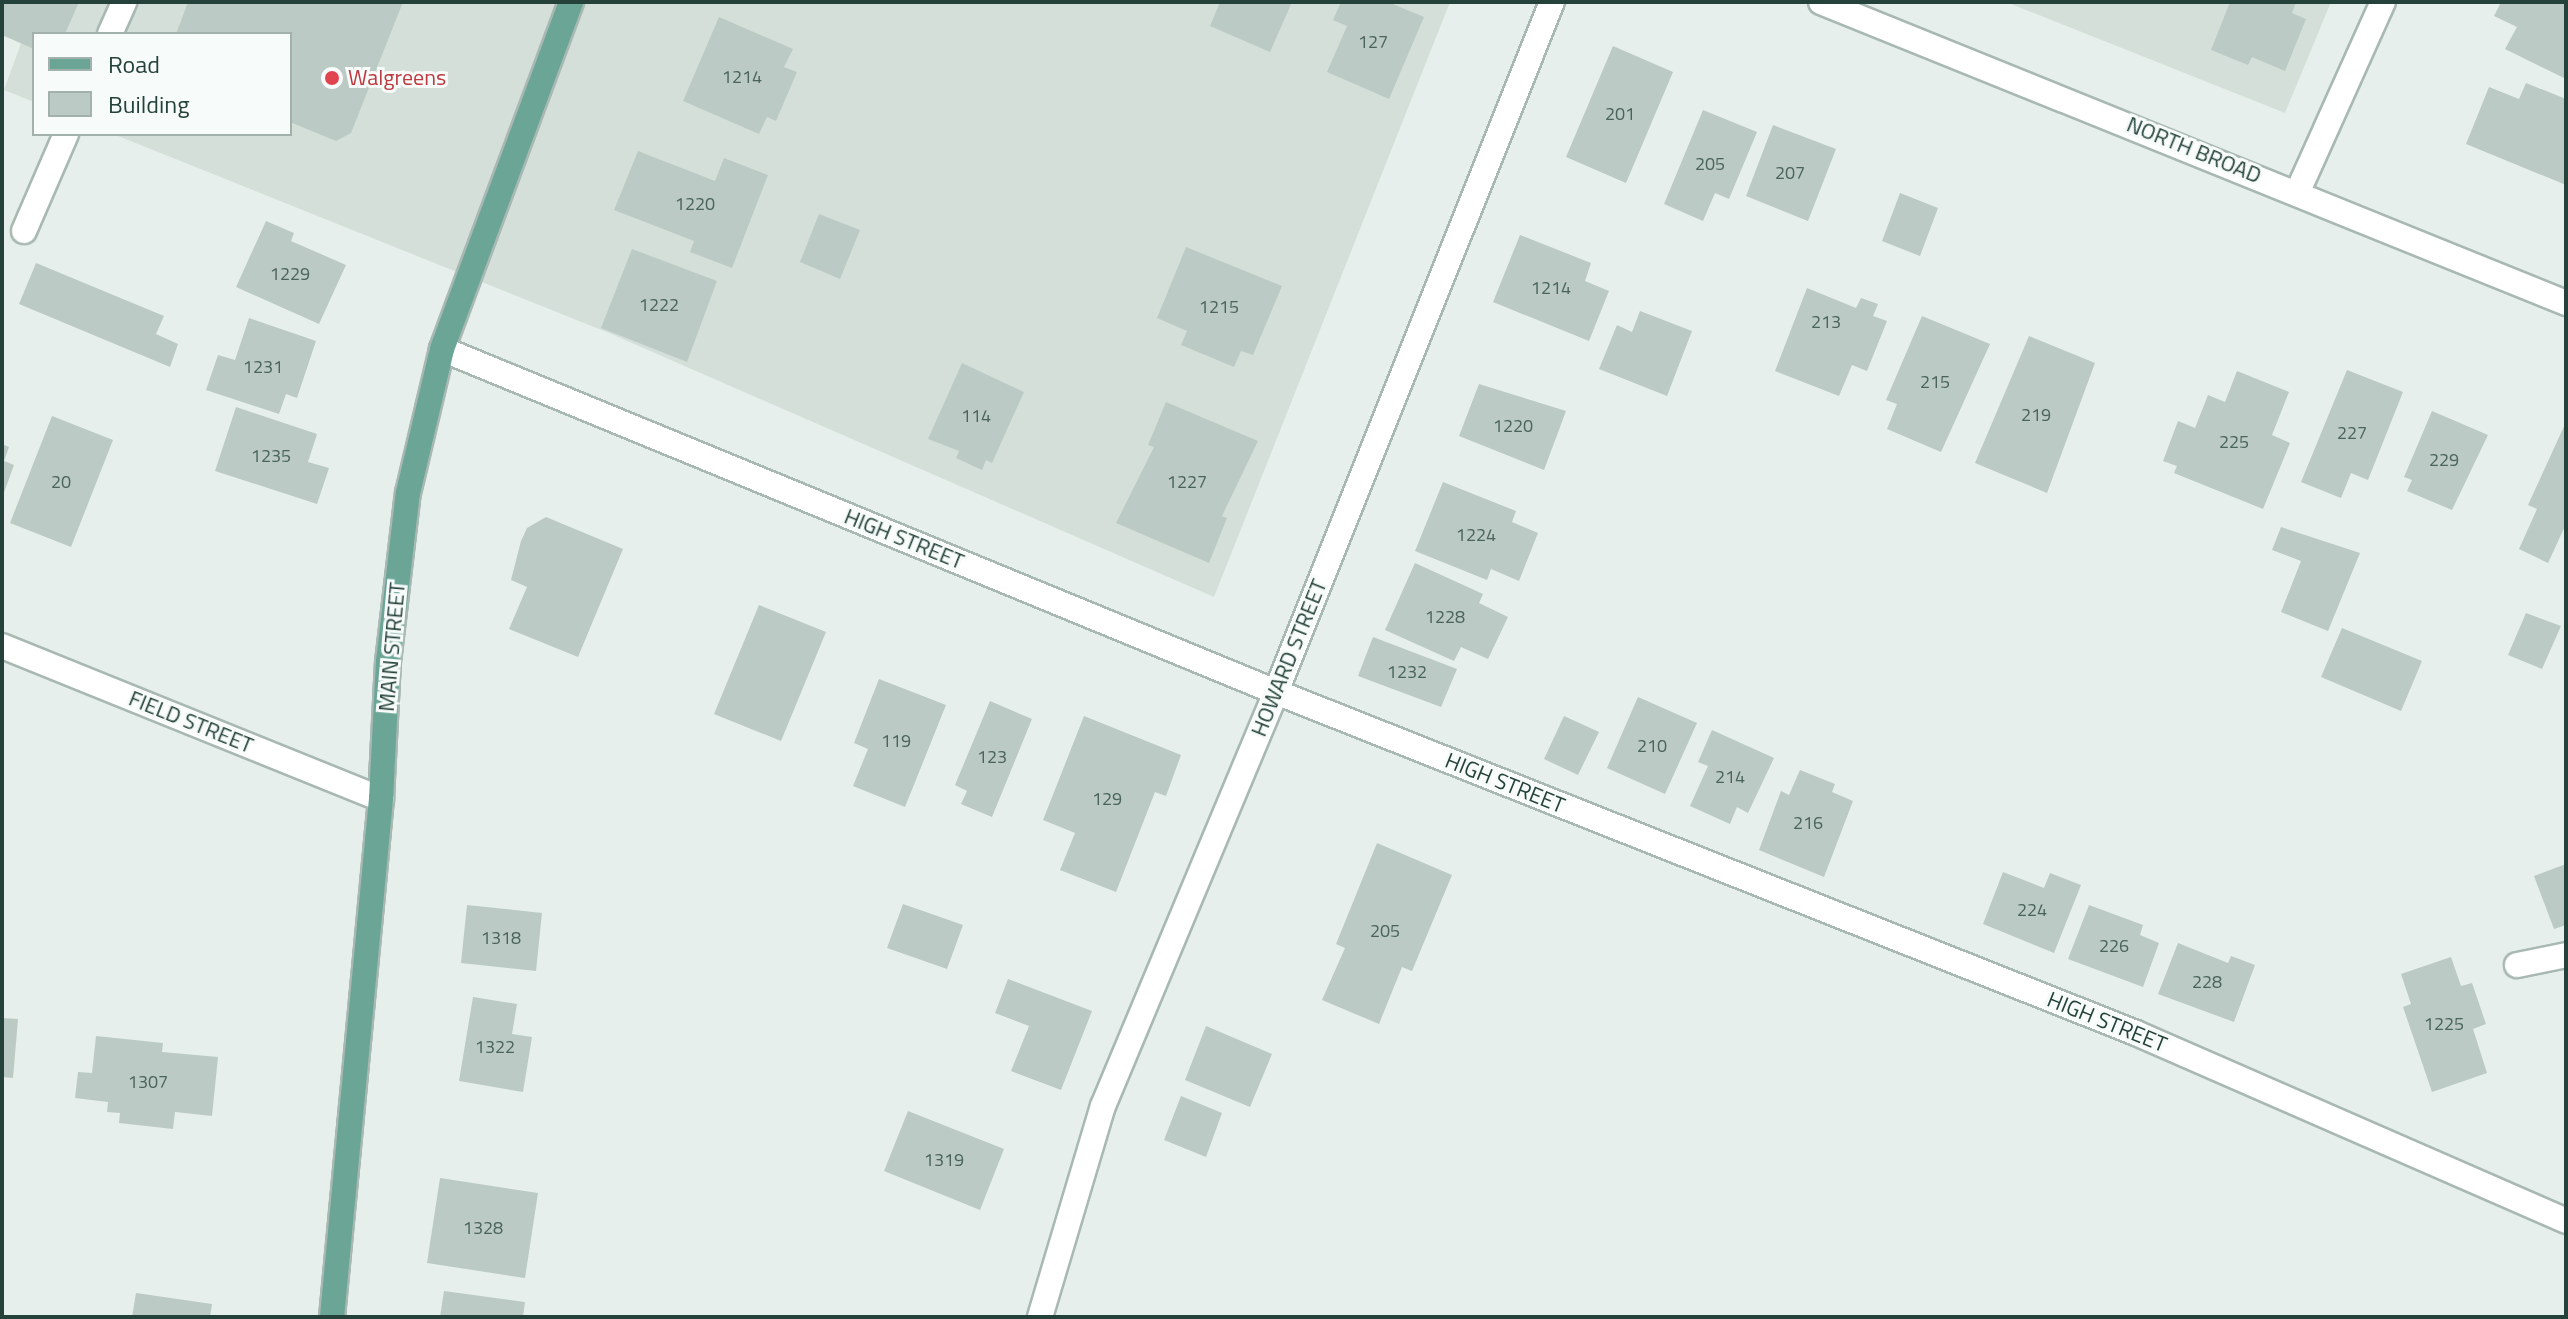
<!DOCTYPE html>
<style>
body{margin:0}
#map{position:relative;width:2568px;height:1319px;overflow:hidden;background:#e6efeb;font-family:"Titillium Web",sans-serif}
div>[style]{position:absolute}
.built>*{inset:0;background:#d4dfda}
.building>*{inset:0;background:#bbcac4}
.roads{filter:drop-shadow(2px 0 #a8b8b2) drop-shadow(-2px 0 #a8b8b2) drop-shadow(0 2px #a8b8b2) drop-shadow(0 -2px #a8b8b2)}
.minor>*{height:24px;margin:-12px;padding:0 12px;transform-origin:12px;border-radius:12px;background:#fff}
.major>*{height:24px;margin:-12px;padding:0 12px;transform-origin:12px;border-radius:12px;background:#6aa596}
.dots>*{width:22px;height:22px;translate:-50% -50%;box-sizing:border-box;border:4px solid #f7fbf9;border-radius:50%}
span{translate:-50% -50%;white-space:nowrap;text-align:center;line-height:1.15;-webkit-text-stroke:6px #f7fbf9;paint-order:stroke}
.number-label{font-size:18px;color:#4a645c}
.number-label span{-webkit-text-stroke-width:0}
.health-label{font-size:22px;color:#be3a42}
.left{translate:0 -50%;text-align:left}
.street-label{font-size:22px;color:#24423a}
.frame{position:absolute;inset:0;border:4px solid #24423a;pointer-events:none}
.legend{position:absolute;left:32px;top:32px;width:260px;height:104px;box-sizing:border-box;background:#f7fbf9;border:2px solid #a3b1ad;margin:0;padding:10px 14px;list-style:none;font-size:24px;color:#24423a}
.legend li{display:flex;align-items:center;gap:16px;height:40px}
.legend b{width:40px;border:2px solid #a3b1ad}
</style>
<div id="map">
<div class="built">
<div style="clip-path:polygon(36px 2px,1450px 2px,1214px 597px,609px 333px,113px 134px,290px 134px,290px 34px,34px 34px,34px 102px,4px 90px)"></div>
<div style="clip-path:polygon(2006px 2px,2331px 2px,2285px 113px)"></div>
</div>
<div class="building">
<div style="clip-path:polygon(2px 2px,79px 2px,65px 34px,34px 34px,34px 49px,2px 35px)"></div>
<div style="clip-path:polygon(188px 2px,403px 2px,351px 133px,336px 141px,290px 122px,290px 34px,176px 34px)"></div>
<div style="clip-path:polygon(1220px 2px,1292px 2px,1270px 52px,1210px 26px)"></div>
<div style="clip-path:polygon(1341px 2px,1388px 2px,1424px 17px,1389px 99px,1327px 72px,1347px 26px,1333px 20px)"></div>
<div style="clip-path:polygon(2230px 2px,2296px 2px,2292px 13px,2306px 19px,2285px 71px,2252px 57px,2248px 65px,2211px 50px)"></div>
<div style="clip-path:polygon(2501px 2px,2566px 2px,2566px 79px,2505px 49px,2517px 27px,2494px 16px)"></div>
<div style="clip-path:polygon(719px 17px,793px 49px,784px 67px,797px 72px,776px 121px,767px 117px,759px 134px,683px 101px)"></div>
<div style="clip-path:polygon(1613px 46px,1673px 72px,1626px 183px,1566px 157px)"></div>
<div style="clip-path:polygon(2526px 83px,2566px 99px,2566px 185px,2466px 144px,2489px 87px,2519px 99px)"></div>
<div style="clip-path:polygon(1703px 110px,1757px 132px,1729px 199px,1715px 193px,1703px 221px,1664px 204px)"></div>
<div style="clip-path:polygon(1773px 125px,1836px 149px,1808px 221px,1746px 196px)"></div>
<div style="clip-path:polygon(638px 151px,715px 181px,724px 158px,768px 175px,732px 268px,690px 252px,694px 241px,614px 210px)"></div>
<div style="clip-path:polygon(1900px 193px,1938px 208px,1920px 256px,1882px 241px)"></div>
<div style="clip-path:polygon(819px 214px,860px 230px,840px 279px,800px 262px)"></div>
<div style="clip-path:polygon(266px 221px,294px 233px,291px 241px,346px 265px,319px 324px,236px 287px)"></div>
<div style="clip-path:polygon(1520px 235px,1591px 263px,1585px 281px,1609px 291px,1589px 341px,1493px 302px)"></div>
<div style="clip-path:polygon(1186px 247px,1282px 286px,1253px 355px,1241px 351px,1234px 367px,1181px 345px,1187px 331px,1157px 318px)"></div>
<div style="clip-path:polygon(632px 249px,717px 281px,687px 362px,601px 328px)"></div>
<div style="clip-path:polygon(36px 263px,164px 316px,156px 334px,178px 344px,170px 367px,19px 304px)"></div>
<div style="clip-path:polygon(1807px 288px,1856px 308px,1861px 298px,1878px 304px,1873px 316px,1887px 321px,1867px 371px,1852px 365px,1839px 396px,1775px 371px)"></div>
<div style="clip-path:polygon(1640px 311px,1692px 331px,1667px 396px,1599px 369px,1617px 325px,1632px 332px)"></div>
<div style="clip-path:polygon(1922px 316px,1990px 344px,1941px 452px,1887px 429px,1897px 404px,1886px 400px)"></div>
<div style="clip-path:polygon(249px 318px,316px 341px,297px 398px,286px 394px,279px 414px,206px 390px,218px 355px,235px 360px)"></div>
<div style="clip-path:polygon(2029px 336px,2095px 363px,2047px 493px,1975px 463px)"></div>
<div style="clip-path:polygon(962px 363px,1024px 392px,992px 463px,986px 460px,982px 470px,956px 458px,959px 451px,928px 439px)"></div>
<div style="clip-path:polygon(2347px 370px,2403px 392px,2368px 480px,2351px 473px,2341px 498px,2301px 482px)"></div>
<div style="clip-path:polygon(2237px 371px,2289px 392px,2272px 435px,2290px 443px,2263px 509px,2174px 473px,2177px 466px,2163px 461px,2178px 421px,2195px 428px,2208px 395px,2225px 402px)"></div>
<div style="clip-path:polygon(1479px 384px,1566px 411px,1544px 470px,1459px 436px)"></div>
<div style="clip-path:polygon(1166px 402px,1258px 441px,1222px 516px,1227px 518px,1209px 563px,1116px 523px,1154px 447px,1148px 445px)"></div>
<div style="clip-path:polygon(236px 407px,317px 434px,308px 462px,329px 468px,317px 504px,215px 471px)"></div>
<div style="clip-path:polygon(2432px 411px,2488px 435px,2452px 510px,2407px 491px,2412px 480px,2404px 477px)"></div>
<div style="clip-path:polygon(52px 416px,113px 440px,71px 547px,10px 523px)"></div>
<div style="clip-path:polygon(2566px 422px,2566px 524px,2548px 563px,2519px 549px,2537px 509px,2528px 505px)"></div>
<div style="clip-path:polygon(2px 444px,9px 447px,4px 461px,14px 465px,2px 498px)"></div>
<div style="clip-path:polygon(1443px 482px,1516px 511px,1512px 522px,1538px 533px,1519px 581px,1491px 569px,1487px 580px,1415px 551px)"></div>
<div style="clip-path:polygon(546px 517px,623px 549px,578px 657px,509px 629px,527px 587px,511px 580px,521px 541px,527px 528px)"></div>
<div style="clip-path:polygon(2281px 527px,2360px 553px,2328px 631px,2281px 612px,2301px 561px,2272px 550px)"></div>
<div style="clip-path:polygon(1415px 563px,1483px 594px,1479px 603px,1508px 617px,1488px 659px,1461px 647px,1454px 661px,1385px 630px)"></div>
<div style="clip-path:polygon(759px 605px,826px 632px,781px 741px,714px 714px)"></div>
<div style="clip-path:polygon(2526px 613px,2561px 626px,2542px 669px,2508px 655px)"></div>
<div style="clip-path:polygon(2342px 628px,2422px 661px,2401px 711px,2321px 677px)"></div>
<div style="clip-path:polygon(1373px 637px,1457px 669px,1441px 707px,1358px 676px)"></div>
<div style="clip-path:polygon(879px 679px,946px 705px,905px 807px,853px 786px,868px 749px,854px 743px)"></div>
<div style="clip-path:polygon(1638px 697px,1697px 723px,1665px 794px,1607px 768px)"></div>
<div style="clip-path:polygon(990px 701px,1032px 719px,992px 817px,961px 804px,967px 791px,955px 785px)"></div>
<div style="clip-path:polygon(1084px 716px,1181px 755px,1166px 796px,1155px 792px,1116px 892px,1060px 870px,1075px 833px,1043px 820px)"></div>
<div style="clip-path:polygon(1564px 716px,1599px 732px,1578px 775px,1544px 759px)"></div>
<div style="clip-path:polygon(1712px 730px,1774px 758px,1748px 813px,1737px 807px,1730px 824px,1690px 806px,1708px 766px,1698px 762px)"></div>
<div style="clip-path:polygon(1800px 770px,1835px 784px,1832px 792px,1853px 801px,1824px 877px,1759px 850px,1781px 791px,1789px 795px)"></div>
<div style="clip-path:polygon(1377px 843px,1452px 875px,1412px 971px,1402px 967px,1379px 1024px,1322px 1000px,1345px 948px,1336px 944px)"></div>
<div style="clip-path:polygon(2566px 864px,2566px 925px,2554px 929px,2534px 876px)"></div>
<div style="clip-path:polygon(2003px 872px,2044px 888px,2050px 873px,2081px 885px,2054px 953px,1983px 924px)"></div>
<div style="clip-path:polygon(903px 904px,963px 925px,947px 969px,887px 948px)"></div>
<div style="clip-path:polygon(467px 905px,542px 913px,536px 971px,461px 963px)"></div>
<div style="clip-path:polygon(2089px 905px,2143px 925px,2140px 935px,2159px 943px,2143px 987px,2068px 959px)"></div>
<div style="clip-path:polygon(2178px 943px,2228px 963px,2231px 956px,2255px 965px,2234px 1022px,2158px 994px)"></div>
<div style="clip-path:polygon(2451px 957px,2461px 986px,2472px 983px,2486px 1024px,2473px 1029px,2487px 1073px,2432px 1092px,2403px 1007px,2411px 1004px,2401px 974px)"></div>
<div style="clip-path:polygon(1008px 979px,1092px 1011px,1061px 1090px,1011px 1071px,1029px 1026px,995px 1013px)"></div>
<div style="clip-path:polygon(473px 997px,517px 1004px,512px 1034px,532px 1037px,523px 1092px,459px 1081px)"></div>
<div style="clip-path:polygon(2px 1018px,18px 1019px,13px 1078px,2px 1077px)"></div>
<div style="clip-path:polygon(1206px 1026px,1272px 1054px,1250px 1107px,1185px 1080px)"></div>
<div style="clip-path:polygon(96px 1036px,163px 1043px,162px 1052px,218px 1057px,212px 1116px,175px 1112px,173px 1129px,119px 1123px,120px 1113px,107px 1112px,108px 1102px,75px 1098px,78px 1072px,92px 1073px)"></div>
<div style="clip-path:polygon(1181px 1096px,1222px 1113px,1206px 1157px,1164px 1140px)"></div>
<div style="clip-path:polygon(908px 1111px,1004px 1149px,980px 1210px,884px 1171px)"></div>
<div style="clip-path:polygon(440px 1178px,538px 1193px,525px 1278px,427px 1263px)"></div>
<div style="clip-path:polygon(444px 1291px,525px 1302px,523px 1317px,440px 1317px)"></div>
<div style="clip-path:polygon(136px 1293px,212px 1304px,210px 1317px,132px 1317px)"></div>
</div>
<div class="roads">
<div class="minor">
<div style="left:1821px;top:2px;width:804px;rotate:22deg"></div>
<div style="left:110px;top:34px;width:35px;rotate:-66deg"></div>
<div style="left:2298px;top:191px;width:207px;rotate:-65.8deg"></div>
<div style="left:24px;top:231px;width:106px;rotate:-66.6deg"></div>
<div style="left:442px;top:349px;width:902px;rotate:22.36deg"></div>
<div style="left:1276px;top:692px;width:925px;rotate:21.63deg"></div>
<div style="left:2136px;top:1033px;width:469px;rotate:23.6deg"></div>
<div style="left:2px;top:646px;width:409px;rotate:22deg"></div>
<div style="left:2517px;top:965px;width:50px;rotate:-11.5deg"></div>
<div style="left:1040px;top:1317px;width:220px;rotate:-73.4deg"></div>
<div style="left:1103px;top:1106px;width:449px;rotate:-67.3deg"></div>
<div style="left:1276px;top:692px;width:743px;rotate:-68.2deg"></div>
</div>
<div class="major">
<div style="left:332px;top:1317px;width:520px;rotate:-84.6deg"></div>
<div style="left:381px;top:799px;width:137px;rotate:-87.1deg"></div>
<div style="left:388px;top:662px;width:170px;rotate:-83.3deg"></div>
<div style="left:408px;top:493px;width:148px;rotate:-76.7deg"></div>
<div style="left:442px;top:349px;width:370px;rotate:-69.6deg"></div>
</div>
</div>
<div class="dots">
<div style="left:332px;top:78px;background:#e0444e"></div>
</div>
<div class="number-label">
<span style="left:1373px;top:42px">127</span>
<span style="left:742px;top:77px">1214</span>
<span style="left:1620px;top:114px">201</span>
<span style="left:1710px;top:164px">205</span>
<span style="left:1790px;top:173px">207</span>
<span style="left:695px;top:204px">1220</span>
<span style="left:290px;top:274px">1229</span>
<span style="left:1551px;top:288px">1214</span>
<span style="left:659px;top:305px">1222</span>
<span style="left:1219px;top:307px">1215</span>
<span style="left:1826px;top:322px">213</span>
<span style="left:263px;top:367px">1231</span>
<span style="left:1935px;top:382px">215</span>
<span style="left:2036px;top:415px">219</span>
<span style="left:976px;top:416px">114</span>
<span style="left:1513px;top:426px">1220</span>
<span style="left:2352px;top:433px">227</span>
<span style="left:2234px;top:442px">225</span>
<span style="left:271px;top:456px">1235</span>
<span style="left:2444px;top:460px">229</span>
<span style="left:61px;top:482px">20</span>
<span style="left:1187px;top:482px">1227</span>
<span style="left:1476px;top:535px">1224</span>
<span style="left:1445px;top:617px">1228</span>
<span style="left:1407px;top:672px">1232</span>
<span style="left:896px;top:741px">119</span>
<span style="left:1652px;top:746px">210</span>
<span style="left:992px;top:757px">123</span>
<span style="left:1730px;top:777px">214</span>
<span style="left:1107px;top:799px">129</span>
<span style="left:1808px;top:823px">216</span>
<span style="left:2032px;top:910px">224</span>
<span style="left:1385px;top:931px">205</span>
<span style="left:501px;top:938px">1318</span>
<span style="left:2114px;top:946px">226</span>
<span style="left:2207px;top:982px">228</span>
<span style="left:2444px;top:1024px">1225</span>
<span style="left:495px;top:1047px">1322</span>
<span style="left:148px;top:1082px">1307</span>
<span style="left:944px;top:1160px">1319</span>
<span style="left:483px;top:1228px">1328</span>
</div>
<div class="health-label">
<span class="left" style="left:348px;top:78px">Walgreens</span>
</div>
<div class="street-label">
<span style="left:2194px;top:150px;rotate:22deg">NORTH BROAD</span>
<span style="left:904px;top:539px;rotate:22deg">HIGH STREET</span>
<span style="left:392px;top:647px;rotate:-85deg">MAIN STREET</span>
<span style="left:1289px;top:658px;rotate:-68deg">HOWARD STREET</span>
<span style="left:191px;top:722px;rotate:22deg">FIELD STREET</span>
<span style="left:1505px;top:783px;rotate:22deg">HIGH STREET</span>
<span style="left:2107px;top:1022px;rotate:22deg">HIGH STREET</span>
</div>
<div class="frame"></div>
<ul class="legend">
<li><b style="height:10px;background:#6aa596"></b>Road</li>
<li><b style="height:22px;background:#bbcac4"></b>Building</li>
</ul>
</div>
